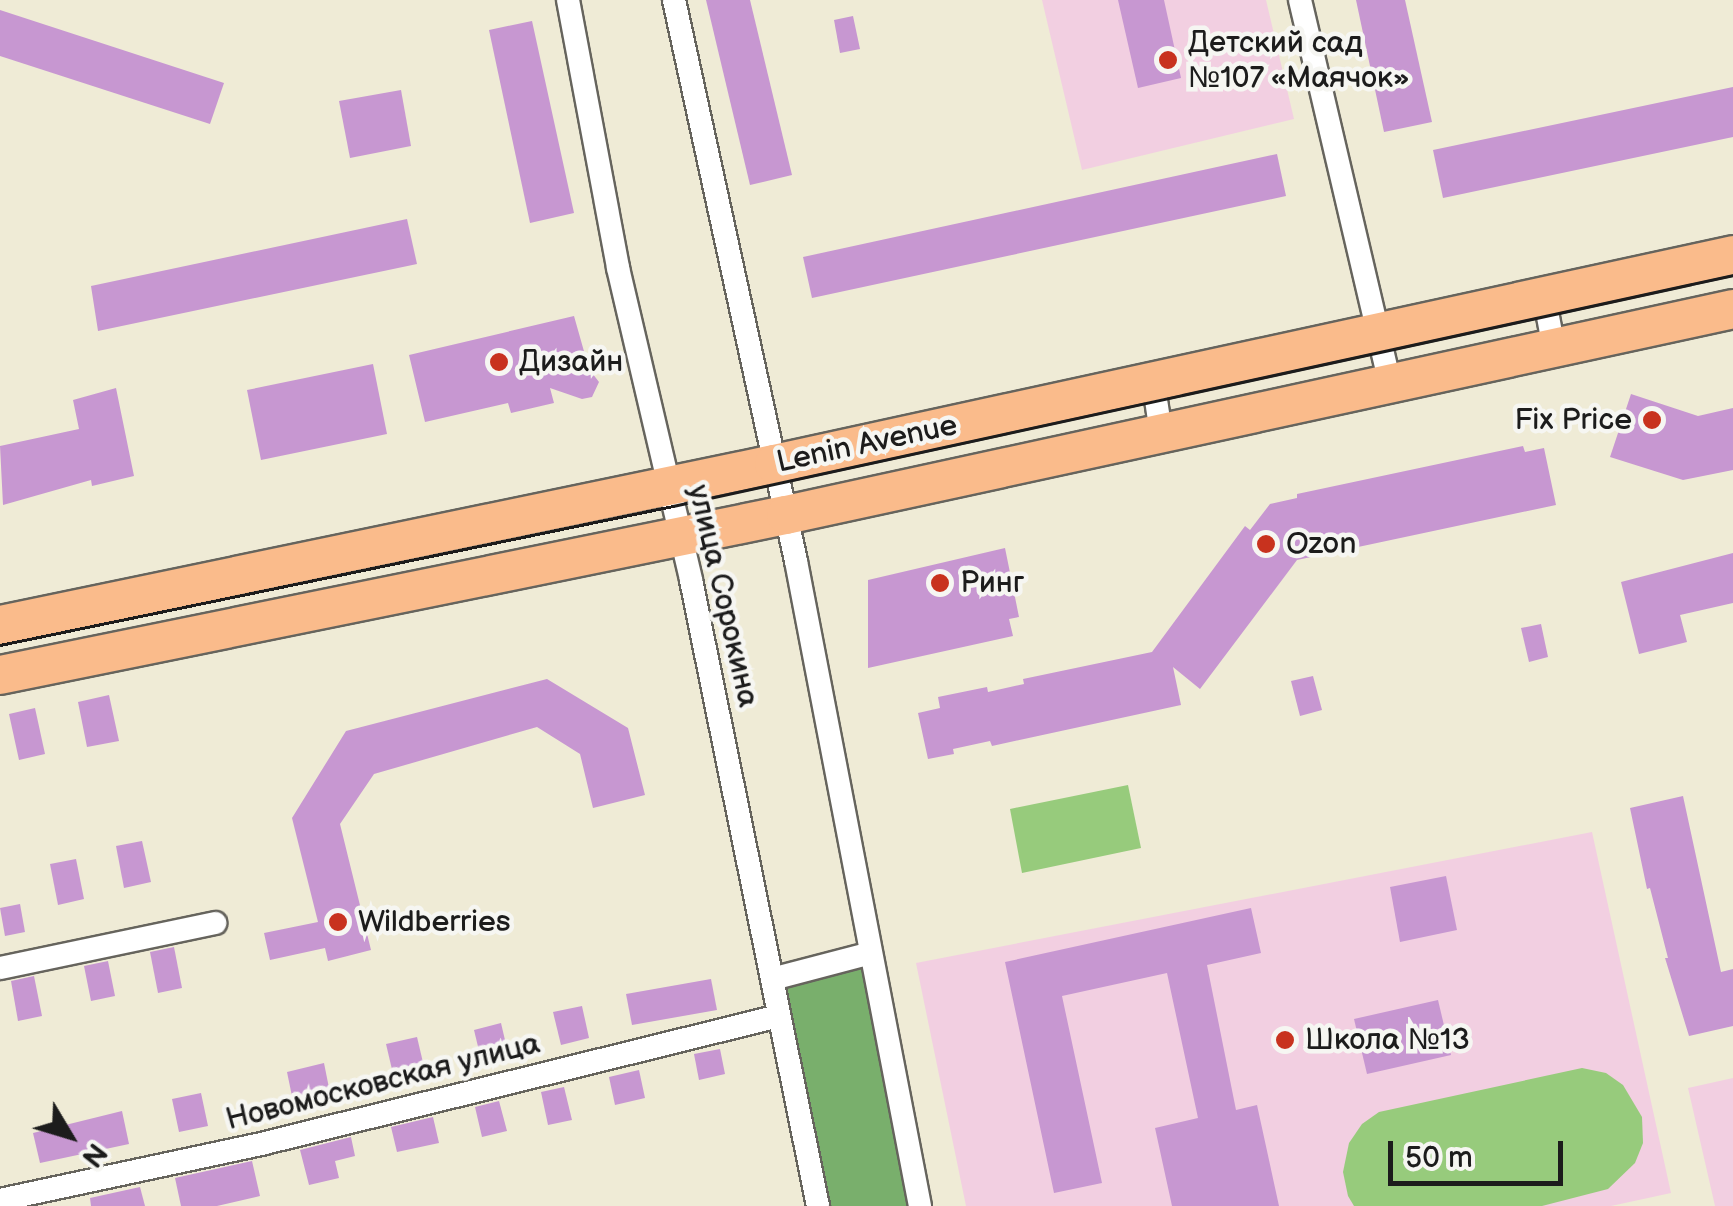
<!DOCTYPE html>
<meta charset="utf-8">
<style>
body{margin:0}
#map{position:relative;width:1733px;height:1206px;overflow:hidden;background:#efebd6;font-family:"Balsamiq Sans",sans-serif}
div>[style]{position:absolute}
.built>*{inset:0;background:#f2cfe1}
.green>*{inset:0;background:#97cb7c}
.forest>*{inset:0;background:#79af6c}
.building>*{inset:0;background:#c797d1}
.roads{filter:drop-shadow(2px 0 #66645d) drop-shadow(-2px 0 #66645d) drop-shadow(0 2px #66645d) drop-shadow(0 -2px #66645d)}
.street>*{height:22px;margin:-11px;padding:0 11px;transform-origin:11px;border-radius:11px;background:#fff}
.primary>*{height:38px;margin:-19px;padding:0 19px;transform-origin:19px;border-radius:19px;background:#fabb8b}
.tram>*{height:2.5px;margin:-1.25px;padding:0 1.25px;transform-origin:1.25px;border-radius:1.25px;background:#1c1c1c}
.dots>*{width:28px;height:28px;translate:-50% -50%;box-sizing:border-box;border:5px solid #f6f6f2;border-radius:50%}
span{translate:-50% -50%;white-space:nowrap;text-align:center;line-height:1.15;-webkit-text-stroke:9px #f6f6f2;paint-order:stroke}
.poi-label{font-size:30px;color:#1c1c1c}
.left{translate:0 -50%;text-align:left}
.right{translate:-100% -50%;text-align:right}
.street-label{font-size:30px;color:#1c1c1c}
.north{position:absolute;left:20px;top:1086px;width:100px;height:100px;-webkit-text-stroke:8px #f6f6f2;paint-order:stroke;rotate:128deg;font-size:28px;font-weight:700;line-height:40px;text-align:center;color:#1c1c1c}
.north::after{content:'';display:block;margin:auto;width:35px;height:45px;background:#1c1c1c;clip-path:polygon(50% 0,100% 100%,50% 72%,0 100%)}
.scale{position:absolute;left:1388px;top:1141px;width:175px;height:45px;box-sizing:border-box;border:5px solid #1c1c1c;border-top:0;padding-left:12px;font-size:30px;line-height:35px;white-space:nowrap;color:#1c1c1c;-webkit-text-stroke:8px #f6f6f2;paint-order:stroke}
</style>
<div id="map">
<div class="built">
<div style="clip-path:polygon(1042px 0,1266px 0,1294px 119px,1082px 170px)"></div>
<div style="clip-path:polygon(1592px 832px,1671px 1193px,1611px 1206px,966px 1206px,916px 963px)"></div>
<div style="clip-path:polygon(1733px 1078px,1733px 1206px,1715px 1206px,1688px 1088px)"></div>
</div>
<div class="green">
<div style="clip-path:polygon(1128px 785px,1141px 848px,1022px 873px,1010px 809px)"></div>
<div style="clip-path:polygon(1582px 1068px,1606px 1073px,1623px 1085px,1642px 1117px,1643px 1143px,1635px 1163px,1608px 1189px,1542px 1206px,1354px 1206px,1348px 1196px,1343px 1172px,1349px 1143px,1362px 1124px,1379px 1112px)"></div>
</div>
<div class="forest">
<div style="clip-path:polygon(871px 953px,920px 1206px,818px 1206px,772px 979px)"></div>
</div>
<div class="building">
<div style="clip-path:polygon(706px 0,750px 0,792px 175px,750px 185px)"></div>
<div style="clip-path:polygon(1118px 0,1164px 0,1181px 78px,1138px 88px)"></div>
<div style="clip-path:polygon(1356px 0,1405px 0,1432px 122px,1384px 132px)"></div>
<div style="clip-path:polygon(0 10px,224px 83px,210px 124px,0 56px)"></div>
<div style="clip-path:polygon(853px 16px,860px 49px,840px 53px,834px 20px)"></div>
<div style="clip-path:polygon(532px 21px,574px 213px,530px 223px,489px 30px)"></div>
<div style="clip-path:polygon(1733px 87px,1733px 137px,1443px 198px,1433px 150px)"></div>
<div style="clip-path:polygon(401px 90px,411px 146px,350px 158px,339px 101px)"></div>
<div style="clip-path:polygon(1277px 154px,1286px 196px,812px 298px,803px 257px)"></div>
<div style="clip-path:polygon(407px 219px,417px 264px,98px 331px,91px 286px)"></div>
<div style="clip-path:polygon(574px 316px,589px 369px,599px 382px,592px 397px,582px 399px,550px 388px,554px 403px,511px 413px,508px 403px,425px 422px,409px 355px)"></div>
<div style="clip-path:polygon(373px 364px,387px 434px,261px 460px,247px 390px)"></div>
<div style="clip-path:polygon(116px 388px,134px 476px,92px 486px,91px 480px,3px 505px,0 446px,79px 429px,73px 400px)"></div>
<div style="clip-path:polygon(1631px 394px,1698px 416px,1733px 408px,1733px 470px,1683px 480px,1610px 457px)"></div>
<div style="clip-path:polygon(1523px 446px,1525px 452px,1544px 448px,1556px 505px,1297px 560px,1200px 689px,1173px 667px,1181px 705px,992px 746px,990px 741px,953px 749px,954px 754px,928px 759px,918px 713px,940px 708px,938px 697px,987px 687px,988px 692px,1024px 684px,1023px 679px,1152px 652px,1245px 526px,1250px 530px,1270px 504px,1297px 498px,1297px 494px)"></div>
<div style="clip-path:polygon(1005px 548px,1019px 617px,1009px 619px,1013px 636px,868px 668px,868px 580px)"></div>
<div style="clip-path:polygon(1733px 553px,1733px 603px,1680px 615px,1687px 642px,1639px 654px,1621px 582px)"></div>
<div style="clip-path:polygon(1541px 624px,1548px 657px,1529px 662px,1521px 628px)"></div>
<div style="clip-path:polygon(1313px 676px,1322px 710px,1300px 716px,1291px 681px)"></div>
<div style="clip-path:polygon(547px 679px,628px 728px,645px 795px,593px 808px,580px 754px,537px 727px,374px 774px,340px 824px,371px 950px,328px 961px,325px 948px,270px 960px,264px 933px,318px 922px,292px 818px,346px 731px)"></div>
<div style="clip-path:polygon(109px 695px,119px 741px,87px 747px,78px 702px)"></div>
<div style="clip-path:polygon(35px 708px,45px 754px,19px 760px,9px 714px)"></div>
<div style="clip-path:polygon(1683px 796px,1721px 972px,1733px 969px,1733px 1026px,1689px 1036px,1665px 958px,1668px 958px,1650px 888px,1647px 889px,1630px 808px)"></div>
<div style="clip-path:polygon(142px 841px,151px 882px,124px 888px,116px 846px)"></div>
<div style="clip-path:polygon(76px 859px,84px 899px,58px 905px,50px 864px)"></div>
<div style="clip-path:polygon(1446px 876px,1457px 930px,1400px 942px,1390px 887px)"></div>
<div style="clip-path:polygon(20px 904px,25px 932px,5px 936px,0 908px)"></div>
<div style="clip-path:polygon(1251px 908px,1261px 953px,1207px 965px,1236px 1110px,1257px 1105px,1279px 1206px,1172px 1206px,1155px 1128px,1198px 1118px,1167px 973px,1062px 996px,1102px 1183px,1054px 1193px,1005px 962px)"></div>
<div style="clip-path:polygon(174px 947px,182px 988px,158px 993px,150px 952px)"></div>
<div style="clip-path:polygon(108px 961px,115px 996px,91px 1001px,84px 966px)"></div>
<div style="clip-path:polygon(34px 976px,42px 1016px,18px 1021px,11px 981px)"></div>
<div style="clip-path:polygon(711px 979px,717px 1010px,632px 1025px,626px 994px)"></div>
<div style="clip-path:polygon(1438px 1000px,1451px 1055px,1367px 1074px,1354px 1019px)"></div>
<div style="clip-path:polygon(582px 1006px,589px 1038px,561px 1045px,553px 1012px)"></div>
<div style="clip-path:polygon(501px 1023px,508px 1053px,481px 1059px,474px 1030px)"></div>
<div style="clip-path:polygon(417px 1037px,425px 1071px,394px 1078px,386px 1044px)"></div>
<div style="clip-path:polygon(720px 1049px,725px 1074px,699px 1080px,694px 1054px)"></div>
<div style="clip-path:polygon(324px 1063px,331px 1098px,294px 1106px,287px 1072px)"></div>
<div style="clip-path:polygon(639px 1070px,645px 1098px,615px 1105px,609px 1077px)"></div>
<div style="clip-path:polygon(564px 1087px,572px 1120px,548px 1125px,541px 1092px)"></div>
<div style="clip-path:polygon(201px 1093px,208px 1126px,179px 1132px,172px 1099px)"></div>
<div style="clip-path:polygon(499px 1101px,507px 1131px,482px 1137px,475px 1107px)"></div>
<div style="clip-path:polygon(122px 1111px,129px 1144px,40px 1163px,33px 1133px)"></div>
<div style="clip-path:polygon(433px 1117px,439px 1143px,397px 1152px,391px 1127px)"></div>
<div style="clip-path:polygon(351px 1137px,355px 1156px,335px 1161px,339px 1178px,309px 1185px,300px 1150px)"></div>
<div style="clip-path:polygon(252px 1161px,260px 1196px,217px 1206px,181px 1206px,175px 1178px)"></div>
<div style="clip-path:polygon(140px 1187px,145px 1206px,91px 1206px,90px 1198px)"></div>
</div>
<div class="roads">
<div class="street">
<div style="left:568px;top:0;width:273px;rotate:79.4deg"></div>
<div style="left:618px;top:268px;width:320px;rotate:76.8deg"></div>
<div style="left:691px;top:580px;width:639px;rotate:78.53deg"></div>
<div style="left:674px;top:0;width:574px;rotate:77.73deg"></div>
<div style="left:796px;top:561px;width:657px;rotate:79.12deg"></div>
<div style="left:1300px;top:0;width:393px;rotate:76.8deg"></div>
<div style="left:1544px;top:295px;width:55px;rotate:79.5deg"></div>
<div style="left:1153px;top:380px;width:54px;rotate:81.4deg"></div>
<div style="left:0;top:968px;width:220px;rotate:-11.8deg"></div>
<div style="left:772px;top:979px;width:102px;rotate:-14.7deg"></div>
<div style="left:0;top:1200px;width:271px;rotate:-12.1deg"></div>
<div style="left:265px;top:1143px;width:529px;rotate:-13.88deg"></div>
</div>
<div class="primary">
<div style="left:0;top:625px;width:791px;rotate:-11.75deg"></div>
<div style="left:774px;top:464px;width:982px;rotate:-12.29deg"></div>
<div style="left:0;top:675px;width:802px;rotate:-11.51deg"></div>
<div style="left:786px;top:515px;width:969px;rotate:-12.27deg"></div>
</div>
</div>
<div class="tram">
<div style="left:0;top:645px;width:687px;rotate:-11.67deg"></div>
<div style="left:673px;top:506px;width:1085px;rotate:-12.29deg"></div>
</div>
<div class="dots">
<div style="left:1168px;top:60px;background:#c8321e"></div>
<div style="left:499px;top:362px;background:#c8321e"></div>
<div style="left:1652px;top:420px;background:#c8321e"></div>
<div style="left:1266px;top:544px;background:#c8321e"></div>
<div style="left:940px;top:583px;background:#c8321e"></div>
<div style="left:338px;top:922px;background:#c8321e"></div>
<div style="left:1285px;top:1040px;background:#c8321e"></div>
</div>
<div class="poi-label">
<span class="left" style="left:1188px;top:60px">Детский сад<br>№107 «Маячок»</span>
<span class="left" style="left:519px;top:362px">Дизайн</span>
<span class="right" style="left:1632px;top:420px">Fix Price</span>
<span class="left" style="left:1286px;top:544px">Ozon</span>
<span class="left" style="left:960px;top:583px">Ринг</span>
<span class="left" style="left:358px;top:922px">Wildberries</span>
<span class="left" style="left:1305px;top:1040px">Школа №13</span>
</div>
<div class="street-label">
<span style="left:867px;top:444px;rotate:-12deg">Lenin Avenue</span>
<span style="left:723px;top:596px;rotate:77deg">улица Сорокина</span>
<span style="left:383px;top:1082px;rotate:-14deg">Новомосковская улица</span>
</div>
<div class="north">N</div>
<div class="scale">50 m</div>
</div>
